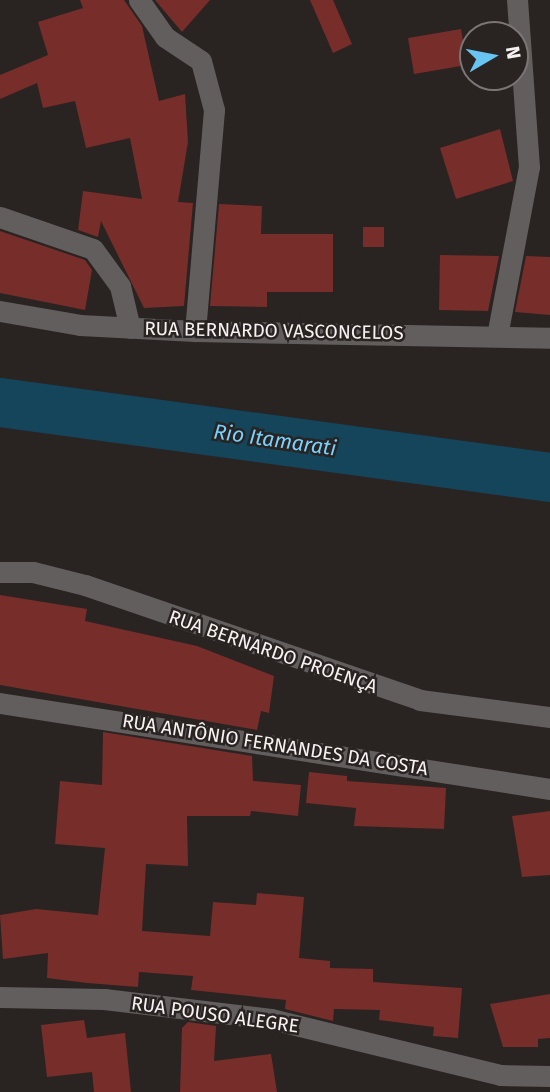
<!DOCTYPE html>
<meta charset="utf-8">
<style>
body{margin:0}
#map{position:relative;width:550px;height:1092px;overflow:hidden;background:#292322;font-family:"Fira Sans",sans-serif}
div>[style]{position:absolute}
.river>*{height:49px;margin:-24.5px;padding:0 24.5px;transform-origin:24.5px;border-radius:24.5px;background:#14455b}
.building>*{inset:0;background:#772d2a}
.minor>*{height:21px;margin:-10.5px;padding:0 10.5px;transform-origin:10.5px;border-radius:10.5px;background:#625e5e}
span{translate:-50% -50%;white-space:nowrap;text-align:center;line-height:1.15;-webkit-text-stroke:5px #292322;paint-order:stroke}
.street-label{font-size:19px;color:#f7f2f1}
.water-label{font-size:21px;color:#77d2ff;font-style:italic}
.north{position:absolute;left:459px;top:21px;width:70px;height:70px;box-sizing:border-box;background:#292322;border:2px solid #7b7675;border-radius:50%;rotate:80deg;font-size:19px;font-weight:700;line-height:28px;text-align:center;color:#f7f2f1}
.north::after{content:'';display:block;margin:auto;width:24px;height:32px;background:#68c4f0;clip-path:polygon(50% 0,100% 100%,50% 72%,0 100%)}
</style>
<div id="map">
<div class="river">
<div style="left:0;top:402px;width:555px;rotate:7.77deg"></div>
</div>
<div class="building">
<div style="clip-path:polygon(80px 0,124px 0,142px 26px,159px 101px,185px 94px,188px 142px,178px 202px,193px 203px,184px 306px,144px 308px,101px 221px,98px 237px,78px 230px,83px 191px,142px 199px,130px 138px,86px 148px,75px 101px,43px 108px,37px 83px,0 99px,0 75px,48px 55px,38px 22px,83px 8px)"></div>
<div style="clip-path:polygon(155px 0,210px 0,182px 32px)"></div>
<div style="clip-path:polygon(310px 0,333px 0,352px 44px,333px 53px)"></div>
<div style="clip-path:polygon(461px 29px,467px 65px,414px 74px,408px 38px)"></div>
<div style="clip-path:polygon(500px 129px,513px 181px,456px 199px,440px 148px)"></div>
<div style="clip-path:polygon(219px 204px,262px 206px,261px 234px,333px 234px,333px 292px,267px 292px,267px 307px,210px 306px)"></div>
<div style="clip-path:polygon(363px 227px,384px 227px,384px 247px,363px 247px)"></div>
<div style="clip-path:polygon(0 231px,85px 260px,92px 270px,85px 310px,0 293px)"></div>
<div style="clip-path:polygon(440px 255px,499px 256px,488px 311px,439px 310px)"></div>
<div style="clip-path:polygon(526px 256px,550px 257px,550px 315px,515px 312px)"></div>
<div style="clip-path:polygon(0 595px,87px 609px,85px 621px,197px 646px,274px 676px,269px 713px,261px 711px,257px 730px,0 685px)"></div>
<div style="clip-path:polygon(103px 732px,252px 756px,253px 781px,301px 785px,298px 816px,251px 811px,250px 816px,187px 816px,188px 866px,146px 864px,142px 931px,210px 936px,213px 902px,256px 905px,257px 893px,304px 897px,299px 958px,330px 961px,330px 968px,373px 969px,373px 982px,462px 988px,458px 1038px,433px 1036px,434px 1027px,379px 1020px,380px 1010px,334px 1009px,333px 1021px,285px 1009px,286px 1000px,191px 990px,193px 976px,139px 972px,138px 987px,87px 983px,47px 978px,48px 953px,3px 959px,0 915px,36px 909px,98px 915px,105px 848px,55px 844px,60px 781px,102px 785px)"></div>
<div style="clip-path:polygon(309px 772px,347px 776px,347px 781px,446px 788px,444px 829px,354px 826px,356px 808px,306px 803px)"></div>
<div style="clip-path:polygon(550px 811px,550px 875px,522px 877px,512px 816px)"></div>
<div style="clip-path:polygon(550px 994px,550px 1038px,538px 1039px,538px 1047px,503px 1047px,490px 1004px)"></div>
<div style="clip-path:polygon(84px 1020px,87px 1038px,125px 1033px,131px 1092px,94px 1092px,92px 1072px,47px 1077px,41px 1025px)"></div>
<div style="clip-path:polygon(188px 1022px,216px 1026px,214px 1061px,271px 1054px,277px 1092px,180px 1092px,182px 1028px)"></div>
</div>
<div class="minor">
<div style="left:139px;top:0;width:45px;rotate:54.9deg"></div>
<div style="left:165px;top:37px;width:43px;rotate:33.7deg"></div>
<div style="left:201px;top:61px;width:51px;rotate:75.1deg"></div>
<div style="left:214px;top:110px;width:222px;rotate:94.9deg"></div>
<div style="left:0;top:217px;width:98px;rotate:19deg"></div>
<div style="left:93px;top:249px;width:46px;rotate:53.9deg"></div>
<div style="left:120px;top:286px;width:43px;rotate:76.6deg"></div>
<div style="left:0;top:311px;width:81px;rotate:9.9deg"></div>
<div style="left:80px;top:325px;width:115px;rotate:3deg"></div>
<div style="left:195px;top:331px;width:355px;rotate:1.1deg"></div>
<div style="left:497px;top:336px;width:172px;rotate:-79.3deg"></div>
<div style="left:529px;top:167px;width:167px;rotate:-94.1deg"></div>
<div style="left:0;top:572px;width:33px"></div>
<div style="left:33px;top:572px;width:54px;rotate:14deg"></div>
<div style="left:85px;top:585px;width:354px;rotate:18.9deg"></div>
<div style="left:420px;top:700px;width:131px;rotate:7.5deg"></div>
<div style="left:0;top:703px;width:557px;rotate:8.89deg"></div>
<div style="left:0;top:997px;width:104px;rotate:1.1deg"></div>
<div style="left:104px;top:999px;width:168px;rotate:6.8deg"></div>
<div style="left:271px;top:1019px;width:236px;rotate:13.7deg"></div>
<div style="left:500px;top:1075px;width:50px;rotate:1.1deg"></div>
</div>
<div class="street-label">
<span style="left:274px;top:331px;rotate:1deg">RUA BERNARDO VASCONCELOS</span>
<span style="left:273px;top:652px;rotate:19deg">RUA BERNARDO PROENÇA</span>
<span style="left:275px;top:745px;rotate:9deg">RUA ANTÔNIO FERNANDES DA COSTA</span>
<span style="left:215px;top:1015px;rotate:8deg">RUA POUSO ALEGRE</span>
</div>
<div class="water-label">
<span style="left:275px;top:440px;rotate:8deg">Rio Itamarati</span>
</div>
<div class="north">N</div>
</div>
